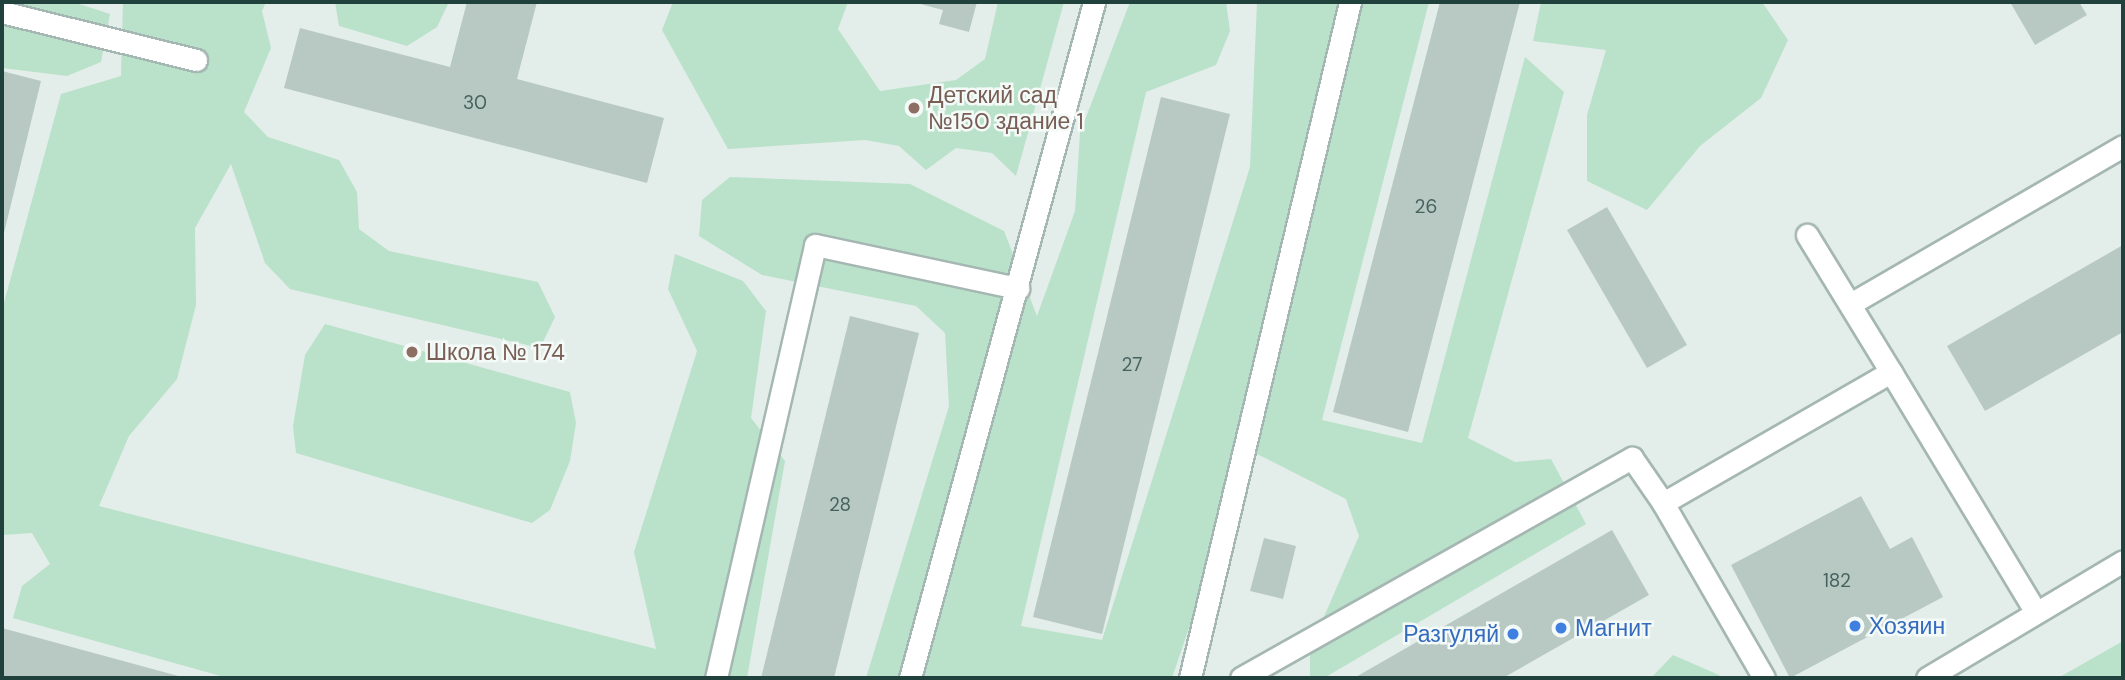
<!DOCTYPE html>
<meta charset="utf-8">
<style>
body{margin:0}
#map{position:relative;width:2125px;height:680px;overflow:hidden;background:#e3eeea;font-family:"DM Sans",sans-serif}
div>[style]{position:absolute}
.green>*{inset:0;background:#bae1c9}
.building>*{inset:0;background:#b8c9c4}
.roads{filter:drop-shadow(2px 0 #a5b7b2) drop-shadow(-2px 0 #a5b7b2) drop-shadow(0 2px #a5b7b2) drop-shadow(0 -2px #a5b7b2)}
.minor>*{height:21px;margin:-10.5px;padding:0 10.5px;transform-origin:10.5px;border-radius:10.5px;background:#fff}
.dots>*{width:19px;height:19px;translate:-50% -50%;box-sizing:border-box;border:4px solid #f4faf8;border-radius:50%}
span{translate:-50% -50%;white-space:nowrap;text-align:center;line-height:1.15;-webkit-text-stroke:5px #f4faf8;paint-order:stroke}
.number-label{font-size:19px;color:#47635e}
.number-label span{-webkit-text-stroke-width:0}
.education-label{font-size:23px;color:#785e54}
.left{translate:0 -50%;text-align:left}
.shop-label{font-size:23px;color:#366cbe}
.right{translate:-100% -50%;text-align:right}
.frame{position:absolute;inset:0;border:4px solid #21413c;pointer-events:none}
</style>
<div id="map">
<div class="green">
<div style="clip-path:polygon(2px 2px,73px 2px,110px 14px,101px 62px,67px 76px,2px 68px)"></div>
<div style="clip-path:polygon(123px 2px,266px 2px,262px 11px,271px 48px,244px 112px,268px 137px,339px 160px,357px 192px,359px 229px,389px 251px,538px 282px,555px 317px,540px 348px,290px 289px,265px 263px,231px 164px,195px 228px,196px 305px,177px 379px,129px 436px,99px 506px,656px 649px,634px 552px,697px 351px,668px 289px,675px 254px,743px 281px,766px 311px,751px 418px,785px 461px,747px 678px,228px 678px,13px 618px,22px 586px,50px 564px,32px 533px,2px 535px,2px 310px,61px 94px,121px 76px)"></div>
<div style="clip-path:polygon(335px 2px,449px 2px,437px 27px,407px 46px,339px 26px)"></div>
<div style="clip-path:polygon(673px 2px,848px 2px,838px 29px,880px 91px,956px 80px,985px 59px,998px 2px,1064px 2px,1016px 176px,992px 153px,956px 148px,926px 170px,899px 146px,865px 140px,728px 149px,662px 30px)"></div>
<div style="clip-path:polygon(1130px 2px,1226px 2px,1230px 31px,1216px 65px,1146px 92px,1021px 626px,1102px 640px,1250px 167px,1257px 2px,1429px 2px,1322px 420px,1422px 443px,1525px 57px,1564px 92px,1468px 438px,1515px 462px,1551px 459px,1586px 524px,1324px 678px,1310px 678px,1310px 649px,1359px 536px,1346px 499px,1249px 450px,1172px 678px,866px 678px,949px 406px,945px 333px,916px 306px,762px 275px,699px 236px,702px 200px,730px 177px,910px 184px,1004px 231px,1037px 316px,1075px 211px,1080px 133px)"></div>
<div style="clip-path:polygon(1541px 2px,1762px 2px,1788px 40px,1761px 98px,1700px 146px,1647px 210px,1587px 181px,1587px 115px,1606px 50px,1533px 41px)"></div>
<div style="clip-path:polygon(325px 324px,570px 392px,576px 423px,570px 461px,550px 510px,532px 523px,296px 453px,293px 426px,305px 355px)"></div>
<div style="clip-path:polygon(2123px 641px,2123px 678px,2058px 678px)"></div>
<div style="clip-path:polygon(1673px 655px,1719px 675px,1722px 678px,1651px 678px)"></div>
</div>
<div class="building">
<div style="clip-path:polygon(467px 2px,537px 2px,517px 79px,664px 118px,647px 183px,284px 88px,300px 28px,450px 67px)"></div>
<div style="clip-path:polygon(913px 2px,977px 2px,969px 32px,939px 24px,943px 10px)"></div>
<div style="clip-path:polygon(1440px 2px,1520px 2px,1408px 432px,1333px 412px)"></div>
<div style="clip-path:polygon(2010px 2px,2079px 2px,2087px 15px,2035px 45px)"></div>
<div style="clip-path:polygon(2px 71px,41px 81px,3px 237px,2px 237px)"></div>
<div style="clip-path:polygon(1161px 97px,1230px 114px,1102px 634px,1033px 617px)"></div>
<div style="clip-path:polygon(1607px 207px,1687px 345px,1647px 368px,1567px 230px)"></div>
<div style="clip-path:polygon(2123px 245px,2123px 332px,1985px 411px,1947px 346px)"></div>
<div style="clip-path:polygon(850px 316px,919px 333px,834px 678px,761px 678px)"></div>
<div style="clip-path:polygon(1861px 496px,1890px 549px,1912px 537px,1943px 597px,1790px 678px,1731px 565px)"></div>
<div style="clip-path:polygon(1612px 530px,1649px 595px,1503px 678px,1354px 678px)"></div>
<div style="clip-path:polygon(1264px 538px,1296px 546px,1283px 599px,1250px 591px)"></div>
<div style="clip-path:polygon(2px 628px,182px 677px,182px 678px,2px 678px)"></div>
</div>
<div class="roads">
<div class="minor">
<div style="left:2px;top:12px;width:200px;rotate:13.9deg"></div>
<div style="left:1852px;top:303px;width:313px;rotate:-30.1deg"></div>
<div style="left:1891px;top:372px;width:280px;rotate:58.9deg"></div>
<div style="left:1663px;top:503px;width:202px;rotate:60deg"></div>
<div style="left:716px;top:678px;width:444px;rotate:-77.1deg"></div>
<div style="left:815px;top:245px;width:208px;rotate:12deg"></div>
<div style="left:910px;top:678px;width:701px;rotate:-74.77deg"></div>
<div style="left:1190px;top:678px;width:695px;rotate:-76.68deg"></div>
<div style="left:1241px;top:678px;width:449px;rotate:-29.4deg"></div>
<div style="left:1632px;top:458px;width:55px;rotate:55.4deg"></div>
<div style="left:1663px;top:503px;width:263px;rotate:-29.9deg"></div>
<div style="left:1891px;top:372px;width:161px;rotate:-121.5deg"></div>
<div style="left:1927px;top:678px;width:228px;rotate:-30.8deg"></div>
</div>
</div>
<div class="dots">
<div style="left:914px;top:108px;background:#8d6e63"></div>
<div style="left:412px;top:352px;background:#8d6e63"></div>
<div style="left:1855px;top:626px;background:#3f7fe0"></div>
<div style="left:1561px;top:628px;background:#3f7fe0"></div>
<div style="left:1513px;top:634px;background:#3f7fe0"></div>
</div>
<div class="number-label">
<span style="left:475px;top:103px">30</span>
<span style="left:1426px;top:207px">26</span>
<span style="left:1132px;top:365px">27</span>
<span style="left:840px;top:505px">28</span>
<span style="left:1837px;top:581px">182</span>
</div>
<div class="education-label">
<span class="left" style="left:928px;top:108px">Детский сад<br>№150 здание 1</span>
<span class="left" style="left:426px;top:352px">Школа № 174</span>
</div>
<div class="shop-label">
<span class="left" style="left:1869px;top:626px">Хозяин</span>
<span class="left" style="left:1575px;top:628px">Магнит</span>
<span class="right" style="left:1499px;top:634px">Разгуляй</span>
</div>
<div class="frame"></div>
</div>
